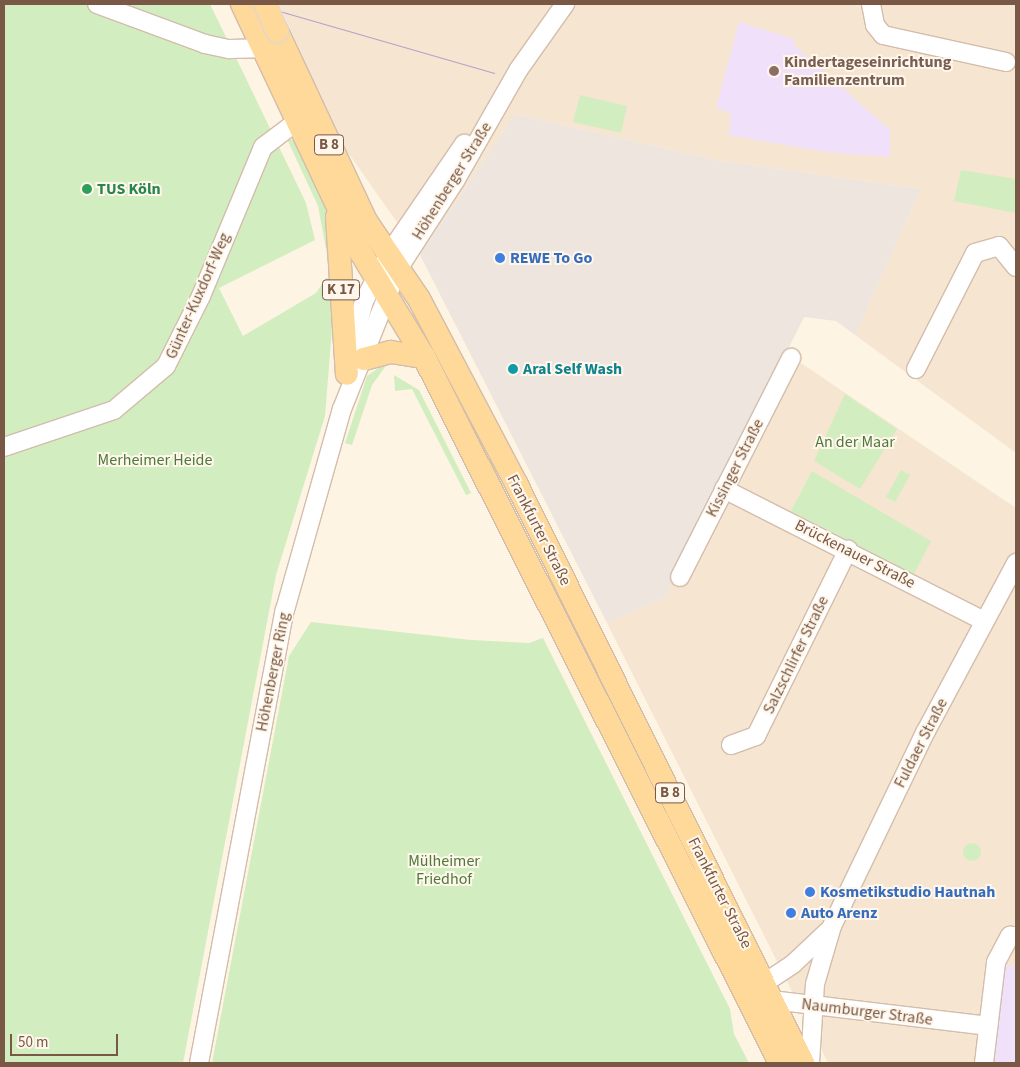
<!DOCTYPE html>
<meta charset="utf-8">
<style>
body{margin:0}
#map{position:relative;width:1020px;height:1067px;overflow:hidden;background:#fef4e3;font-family:"Source Sans 3",sans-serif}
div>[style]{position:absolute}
.residential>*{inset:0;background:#f6e5d1}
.industrial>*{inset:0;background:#ede5de}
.education>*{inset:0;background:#f1e0fa}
.green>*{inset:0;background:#d2edc0}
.round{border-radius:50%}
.roads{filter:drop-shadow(1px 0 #d3bdab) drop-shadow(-1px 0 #d3bdab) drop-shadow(0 1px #d3bdab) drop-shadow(0 -1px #d3bdab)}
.minor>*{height:18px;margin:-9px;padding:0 9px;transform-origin:9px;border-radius:9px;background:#fff}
.major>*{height:22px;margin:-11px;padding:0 11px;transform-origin:11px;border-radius:11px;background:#ffd999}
.tram>*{height:1px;margin:-0.5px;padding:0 0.5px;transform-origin:0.5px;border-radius:0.5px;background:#b6a0c9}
.bridges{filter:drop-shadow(1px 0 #dfd7d3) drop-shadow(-1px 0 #dfd7d3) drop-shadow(0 1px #dfd7d3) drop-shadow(0 -1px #dfd7d3)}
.major-bridge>*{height:22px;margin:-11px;padding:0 11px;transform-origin:11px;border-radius:11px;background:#ffd999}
.dots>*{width:14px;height:14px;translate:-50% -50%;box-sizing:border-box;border:2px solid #fff7eb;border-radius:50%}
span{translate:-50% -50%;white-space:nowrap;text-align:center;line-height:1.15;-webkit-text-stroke:4px #fff7eb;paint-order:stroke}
.shield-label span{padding:1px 4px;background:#fff7eb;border:1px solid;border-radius:4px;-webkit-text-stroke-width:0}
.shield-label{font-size:15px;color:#795846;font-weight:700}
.education-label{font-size:16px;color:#785e54;font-weight:700}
.left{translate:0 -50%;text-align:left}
.street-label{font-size:16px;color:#795846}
.leisure-label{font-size:16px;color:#27864d;font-weight:700}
.shop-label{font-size:16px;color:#366cbe;font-weight:700}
.culture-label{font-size:16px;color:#0d838f;font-weight:700}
.park-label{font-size:16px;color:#4d7a3b}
.frame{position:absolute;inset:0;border:5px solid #795846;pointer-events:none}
.scale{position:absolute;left:10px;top:1034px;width:108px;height:22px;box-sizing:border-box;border:2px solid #795846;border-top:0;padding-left:6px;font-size:15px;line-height:18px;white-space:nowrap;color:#795846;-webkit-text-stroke:4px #fff7eb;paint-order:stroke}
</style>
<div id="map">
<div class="residential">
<div style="clip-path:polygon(279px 4px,1016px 4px,1016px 453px,855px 335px,921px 189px,716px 160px,515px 114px,420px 255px,342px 144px)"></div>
<div style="clip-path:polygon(786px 353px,1016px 508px,1016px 1063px,828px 1063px,607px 623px,665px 597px)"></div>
</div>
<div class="industrial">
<div style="clip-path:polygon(515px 114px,716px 160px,921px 189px,855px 335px,836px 321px,804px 317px,665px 597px,607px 623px,420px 255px)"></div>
</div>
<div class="education">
<div style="clip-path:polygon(739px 22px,794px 39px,794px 45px,890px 130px,890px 157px,825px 152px,729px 135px,731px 113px,716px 108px)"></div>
<div style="clip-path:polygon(1004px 966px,1016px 966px,1016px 1063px,993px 1063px)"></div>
</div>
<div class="green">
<div style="clip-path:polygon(4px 4px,210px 4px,306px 203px,315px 240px,219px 288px,243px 336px,316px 293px,326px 278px,336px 278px,325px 416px,276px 575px,183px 1063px,4px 1063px)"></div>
<div style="clip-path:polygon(580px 95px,627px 106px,621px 133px,573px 122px)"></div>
<div style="clip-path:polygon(287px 139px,296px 141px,326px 207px,330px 227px,329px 265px,318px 206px)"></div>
<div style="clip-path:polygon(961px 170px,1016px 179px,1016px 213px,954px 201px)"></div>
<div style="clip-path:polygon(390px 360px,372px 385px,352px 445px,345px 443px,367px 376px)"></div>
<div style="clip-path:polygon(394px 375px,419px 390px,471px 493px,466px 495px,412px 389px,395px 391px)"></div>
<div style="clip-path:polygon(845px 394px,897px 429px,860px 489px,814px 461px)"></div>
<div style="clip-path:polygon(901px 470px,910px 475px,895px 502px,886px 497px)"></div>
<div style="clip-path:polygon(812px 471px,931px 541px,914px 574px,791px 511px)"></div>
<div style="clip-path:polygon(311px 622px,471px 640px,529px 643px,543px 638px,730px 1009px,734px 1034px,749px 1063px,212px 1063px,289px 656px)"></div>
<div class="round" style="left:963px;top:843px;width:18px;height:18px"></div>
</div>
<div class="roads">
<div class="minor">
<div style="left:97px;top:4px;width:115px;rotate:20.3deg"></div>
<div style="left:205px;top:44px;width:25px;rotate:12deg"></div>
<div style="left:229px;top:49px;width:44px;rotate:-1.3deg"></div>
<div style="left:871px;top:4px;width:21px;rotate:79deg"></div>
<div style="left:875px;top:25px;width:13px;rotate:51deg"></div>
<div style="left:883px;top:35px;width:126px;rotate:12.4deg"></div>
<div style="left:350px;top:352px;width:53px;rotate:-74.6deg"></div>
<div style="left:364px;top:301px;width:52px;rotate:-62.4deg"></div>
<div style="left:388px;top:255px;width:135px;rotate:-55.6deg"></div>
<div style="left:916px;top:369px;width:130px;rotate:-63deg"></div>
<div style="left:975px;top:253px;width:25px;rotate:-16deg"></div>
<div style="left:999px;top:246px;width:27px;rotate:51deg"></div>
<div style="left:4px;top:447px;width:116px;rotate:-18.6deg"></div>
<div style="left:114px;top:410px;width:68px;rotate:-40.2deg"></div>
<div style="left:166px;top:366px;width:78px;rotate:-63.4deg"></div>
<div style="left:201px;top:296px;width:161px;rotate:-67.4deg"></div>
<div style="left:263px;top:147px;width:40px;rotate:-37deg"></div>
<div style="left:724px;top:489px;width:292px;rotate:26.9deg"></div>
<div style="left:680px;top:577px;width:246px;rotate:-63.1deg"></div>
<div style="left:731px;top:745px;width:27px;rotate:-20deg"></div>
<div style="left:756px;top:736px;width:208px;rotate:-63.7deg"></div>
<div style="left:754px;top:990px;width:47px;rotate:-33.7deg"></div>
<div style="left:793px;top:964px;width:47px;rotate:-43.3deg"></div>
<div style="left:763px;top:999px;width:227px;rotate:6.8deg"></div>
<div style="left:199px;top:1063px;width:461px;rotate:-79.3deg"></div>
<div style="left:285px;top:610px;width:209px;rotate:-74.2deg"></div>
<div style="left:342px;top:409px;width:151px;rotate:-68.2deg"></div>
<div style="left:398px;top:269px;width:105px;rotate:-57.1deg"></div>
<div style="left:455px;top:181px;width:129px;rotate:-60.3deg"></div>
<div style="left:519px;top:69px;width:80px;rotate:-54.7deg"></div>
<div style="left:810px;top:1063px;width:79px;rotate:-86.4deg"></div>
<div style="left:815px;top:984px;width:60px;rotate:-73.7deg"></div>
<div style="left:832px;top:926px;width:216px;rotate:-64.3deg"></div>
<div style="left:926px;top:731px;width:191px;rotate:-61.8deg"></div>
<div style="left:984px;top:1063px;width:102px;rotate:-83.2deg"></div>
<div style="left:996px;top:962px;width:30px;rotate:-62deg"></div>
<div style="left:1010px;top:936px;width:6px"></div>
</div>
<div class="major">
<div style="left:242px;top:4px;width:264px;rotate:64.7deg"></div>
<div style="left:355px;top:243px;width:133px;rotate:58.8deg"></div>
<div style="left:424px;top:357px;width:791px;rotate:63.24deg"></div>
<div style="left:277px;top:31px;width:210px;rotate:64.9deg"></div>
<div style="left:366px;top:221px;width:94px;rotate:55.8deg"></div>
<div style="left:419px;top:299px;width:210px;rotate:62.2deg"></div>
<div style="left:517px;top:485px;width:645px;rotate:63.67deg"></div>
<div style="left:337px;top:217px;width:157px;rotate:86.4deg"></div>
<div style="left:364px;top:359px;width:28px;rotate:-15deg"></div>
<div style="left:391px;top:352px;width:33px;rotate:9deg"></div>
</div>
</div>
<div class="tram">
<div style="left:255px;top:4px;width:249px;rotate:16.1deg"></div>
</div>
<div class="bridges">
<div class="major-bridge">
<div style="left:265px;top:4px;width:30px;rotate:66deg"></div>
</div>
</div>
<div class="dots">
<div style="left:774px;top:71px;background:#8d6e63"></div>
<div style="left:87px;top:189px;background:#2e9e5b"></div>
<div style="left:500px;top:258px;background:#3f7fe0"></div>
<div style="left:513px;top:369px;background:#0f9aa8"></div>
<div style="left:810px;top:892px;background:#3f7fe0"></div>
<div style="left:791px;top:913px;background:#3f7fe0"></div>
</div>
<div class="shield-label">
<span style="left:329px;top:145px">B 8</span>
<span style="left:341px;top:290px">K 17</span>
<span style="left:670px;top:793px">B 8</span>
</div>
<div class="education-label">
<span class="left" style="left:784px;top:71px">Kindertageseinrichtung<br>Familienzentrum</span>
</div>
<div class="street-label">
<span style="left:452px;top:181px;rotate:-58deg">Höhenberger Straße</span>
<span style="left:198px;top:296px;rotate:-66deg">Günter-Kuxdorf-Weg</span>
<span style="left:735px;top:468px;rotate:-63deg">Kissinger Straße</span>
<span style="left:539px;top:530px;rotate:63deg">Frankfurter Straße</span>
<span style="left:855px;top:554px;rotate:27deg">Brückenauer Straße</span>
<span style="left:796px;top:655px;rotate:-64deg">Salzschlirfer Straße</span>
<span style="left:273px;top:672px;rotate:-79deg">Höhenberger Ring</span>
<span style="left:921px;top:743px;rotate:-63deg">Fuldaer Straße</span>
<span style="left:720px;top:893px;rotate:63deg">Frankfurter Straße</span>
<span style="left:867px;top:1012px;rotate:7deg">Naumburger Straße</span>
</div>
<div class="leisure-label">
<span class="left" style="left:97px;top:189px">TUS Köln</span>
</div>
<div class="shop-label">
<span class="left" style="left:510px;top:258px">REWE To Go</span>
<span class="left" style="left:820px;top:892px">Kosmetikstudio Hautnah</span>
<span class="left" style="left:801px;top:913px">Auto Arenz</span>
</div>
<div class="culture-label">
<span class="left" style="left:523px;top:369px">Aral Self Wash</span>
</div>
<div class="park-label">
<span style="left:855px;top:442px">An der Maar</span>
<span style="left:155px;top:460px">Merheimer Heide</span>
<span style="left:444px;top:870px">Mülheimer<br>Friedhof</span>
</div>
<div class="frame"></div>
<div class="scale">50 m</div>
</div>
